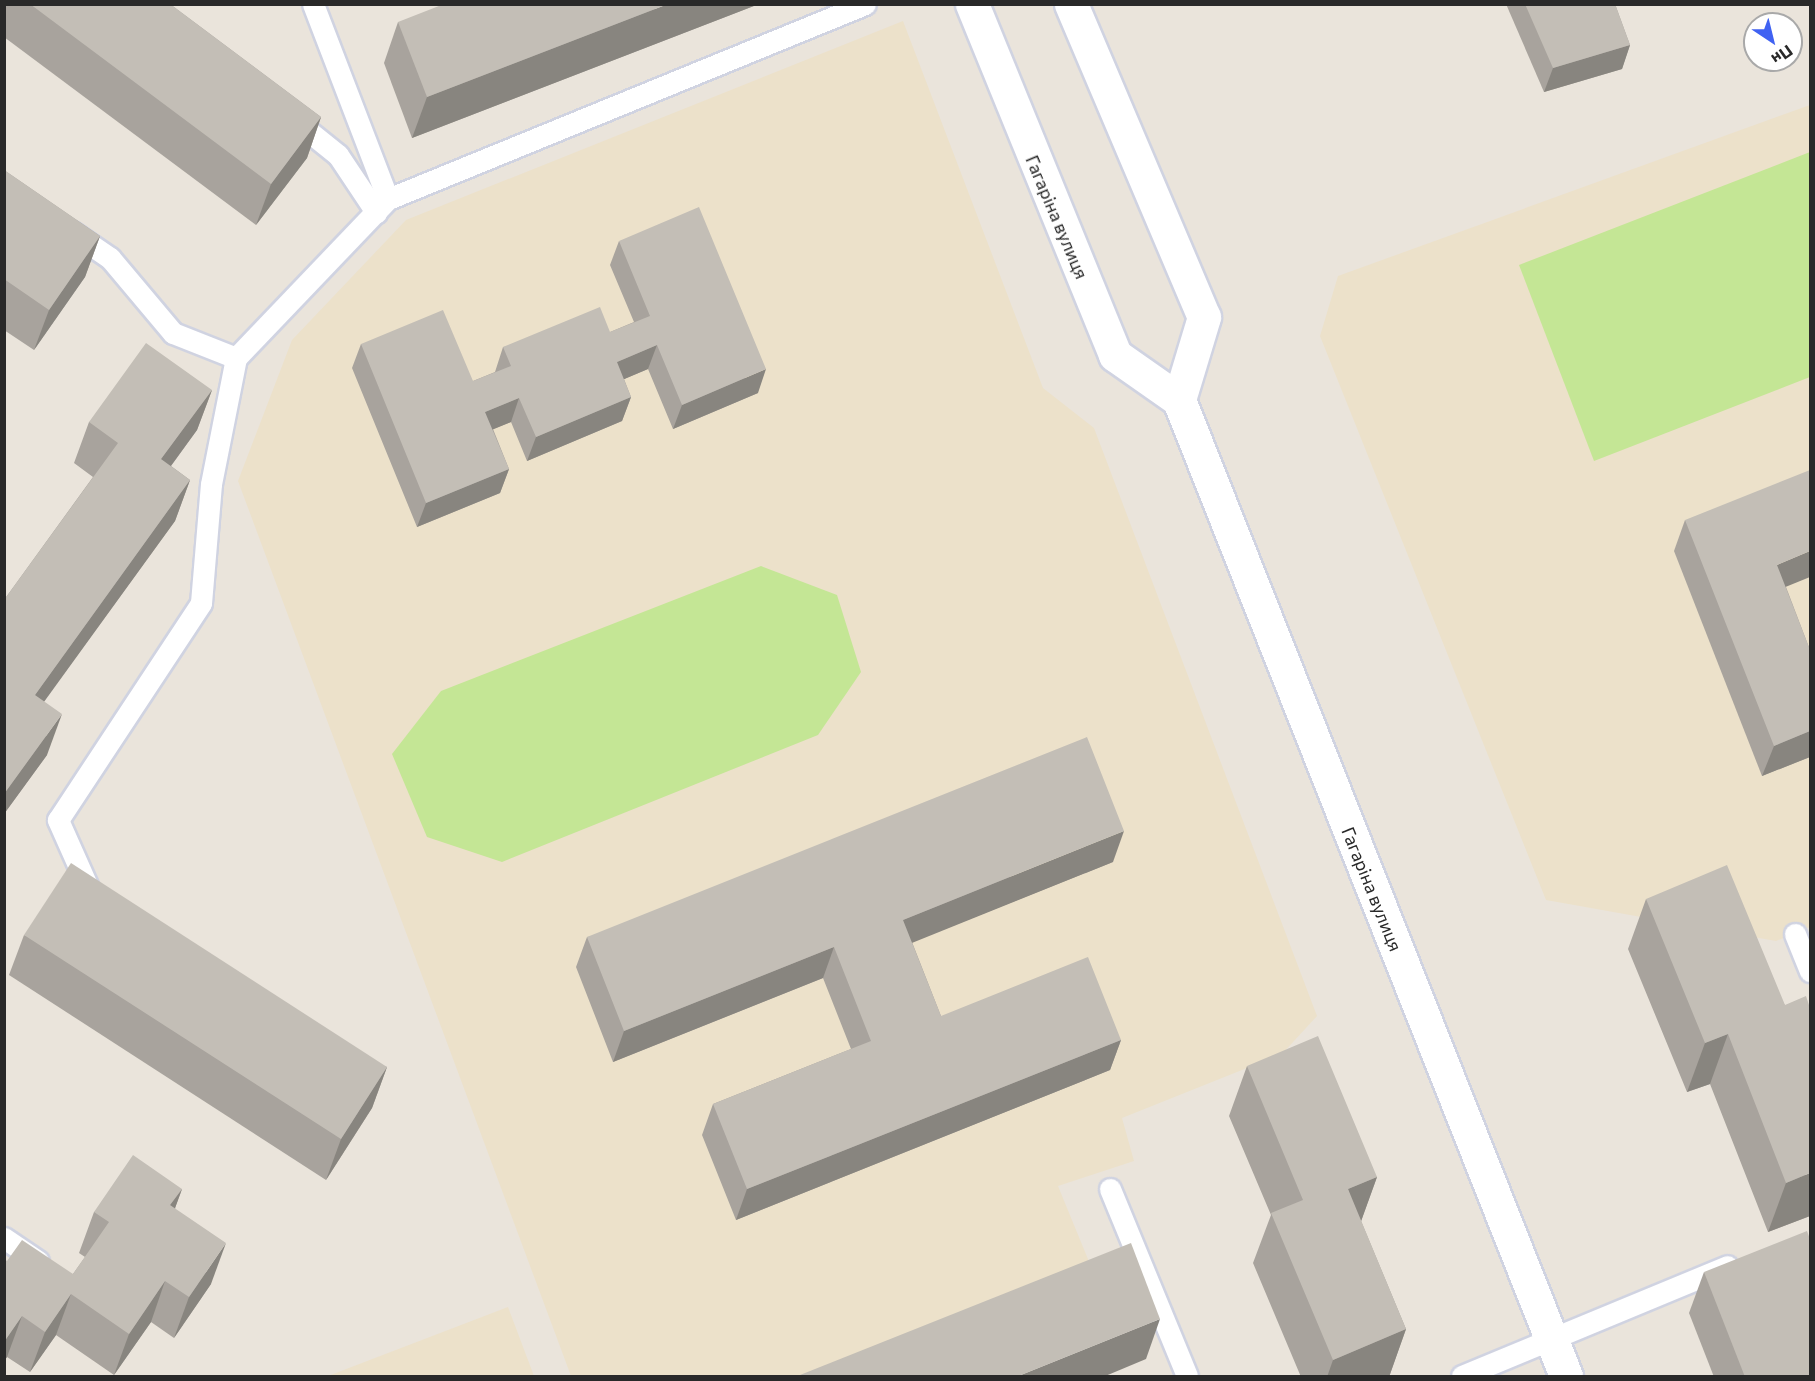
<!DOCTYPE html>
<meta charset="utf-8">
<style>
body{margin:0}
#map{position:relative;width:1815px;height:1381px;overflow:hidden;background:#eae4db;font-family:Commissioner,sans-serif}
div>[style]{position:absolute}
.education>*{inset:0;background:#ece1ca}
.pitch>*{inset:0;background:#c4e695}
.roads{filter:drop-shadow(2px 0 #d0d3e1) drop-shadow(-2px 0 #d0d3e1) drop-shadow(0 2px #d0d3e1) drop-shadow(0 -2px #d0d3e1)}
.service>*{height:21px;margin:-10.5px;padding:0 10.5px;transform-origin:10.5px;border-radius:10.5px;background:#fff}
.minor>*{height:33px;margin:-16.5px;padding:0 16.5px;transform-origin:16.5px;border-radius:16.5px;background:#fff}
.wall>*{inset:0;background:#a8a39d}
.shaded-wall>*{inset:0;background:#88857f}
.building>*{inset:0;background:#c3beb6}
span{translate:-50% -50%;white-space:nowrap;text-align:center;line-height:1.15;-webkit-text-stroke:5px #fff;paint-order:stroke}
.street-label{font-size:18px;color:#292929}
.frame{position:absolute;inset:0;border:6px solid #292929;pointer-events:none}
.north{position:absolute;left:1743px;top:12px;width:60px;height:60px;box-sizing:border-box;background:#fff;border:2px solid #a9a9a9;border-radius:50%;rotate:145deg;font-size:16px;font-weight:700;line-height:24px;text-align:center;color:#292929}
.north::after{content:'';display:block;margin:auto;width:21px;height:27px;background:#4062f2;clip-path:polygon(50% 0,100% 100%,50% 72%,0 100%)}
</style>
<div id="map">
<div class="education">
<div style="clip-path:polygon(903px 21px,1043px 388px,1094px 428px,1317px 1016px,1282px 1054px,1122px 1118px,1134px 1161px,1058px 1186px,1090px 1264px,805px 1376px,571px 1376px,238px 481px,292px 340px,406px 220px)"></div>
<div style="clip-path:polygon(1810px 105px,1810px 927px,1776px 941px,1546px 900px,1320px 336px,1338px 276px)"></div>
<div style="clip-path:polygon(508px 1307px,534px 1376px,328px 1376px)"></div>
</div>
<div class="pitch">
<div style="clip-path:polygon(1810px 152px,1810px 377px,1594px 461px,1519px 265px)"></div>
<div style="clip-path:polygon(761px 566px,837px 595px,861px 672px,818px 735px,502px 862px,427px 837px,392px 754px,441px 691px)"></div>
</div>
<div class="roads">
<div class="service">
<div style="left:313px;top:4px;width:209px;rotate:69deg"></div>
<div style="left:292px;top:118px;width:59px;rotate:38.8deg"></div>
<div style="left:338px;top:155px;width:69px;rotate:56.3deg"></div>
<div style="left:72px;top:232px;width:46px;rotate:34.4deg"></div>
<div style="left:110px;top:258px;width:98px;rotate:50deg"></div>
<div style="left:173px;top:333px;width:68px;rotate:21.6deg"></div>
<div style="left:90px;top:892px;width:79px;rotate:-114deg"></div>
<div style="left:58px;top:820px;width:260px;rotate:-56.6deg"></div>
<div style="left:201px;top:603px;width:119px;rotate:-85.2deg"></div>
<div style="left:211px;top:484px;width:128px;rotate:-78.8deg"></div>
<div style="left:236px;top:358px;width:220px;rotate:-46.3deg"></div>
<div style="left:388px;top:199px;width:515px;rotate:-22.23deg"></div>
<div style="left:1795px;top:934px;width:40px;rotate:68deg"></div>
<div style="left:1110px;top:1189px;width:202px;rotate:67.6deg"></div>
<div style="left:4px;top:1238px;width:41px;rotate:34.1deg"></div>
<div style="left:1462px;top:1376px;width:287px;rotate:-22.5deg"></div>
</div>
<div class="minor">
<div style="left:972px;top:4px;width:379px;rotate:67.8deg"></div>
<div style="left:1115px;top:355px;width:78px;rotate:35.1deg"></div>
<div style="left:1179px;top:400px;width:1050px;rotate:68.37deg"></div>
<div style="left:1071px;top:4px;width:340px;rotate:67deg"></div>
<div style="left:1204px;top:317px;width:87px;rotate:106.8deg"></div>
</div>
</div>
<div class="wall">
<div style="clip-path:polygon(4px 4px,170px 4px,321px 117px,307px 158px,256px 225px,4px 37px)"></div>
<div style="clip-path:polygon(759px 4px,412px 138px,384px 63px,398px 22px)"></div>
<div style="clip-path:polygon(1506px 4px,1615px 4px,1630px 45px,1622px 69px,1544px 92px)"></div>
<div style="clip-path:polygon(4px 170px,100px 236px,85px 277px,34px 350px,4px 330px)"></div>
<div style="clip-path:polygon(619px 241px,758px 393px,673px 429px,648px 369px,624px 379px,631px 397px,622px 421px,527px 461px,511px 422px,493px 429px,509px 469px,500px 493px,417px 527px,352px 368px,361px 344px,473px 381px,495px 372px,503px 347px,610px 332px,634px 322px,610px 265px)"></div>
<div style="clip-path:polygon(212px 390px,197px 430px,171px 466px,190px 480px,175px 521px,44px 701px,47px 755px,4px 814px,4px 600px,93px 477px,74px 463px,89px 422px)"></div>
<div style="clip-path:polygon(1685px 520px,1786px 587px,1810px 650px,1810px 757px,1762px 776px,1674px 551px)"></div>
<div style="clip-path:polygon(1113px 862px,912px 942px,941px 1016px,1121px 1040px,1110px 1070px,736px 1220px,702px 1135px,713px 1104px,851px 1049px,823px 978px,613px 1062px,576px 967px,587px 937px)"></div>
<div style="clip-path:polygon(1646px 899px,1785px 1005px,1810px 1216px,1768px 1232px,1710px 1084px,1687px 1092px,1628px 949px)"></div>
<div style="clip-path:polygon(24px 935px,387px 1067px,372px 1108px,326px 1180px,9px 975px)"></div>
<div style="clip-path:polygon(1247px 1066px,1377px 1177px,1361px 1221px,1406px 1329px,1389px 1377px,1301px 1377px,1253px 1263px,1271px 1215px,1229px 1116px)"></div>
<div style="clip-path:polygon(182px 1189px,175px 1208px,211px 1284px,174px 1338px,151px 1322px,114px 1375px,56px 1335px,30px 1372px,7px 1357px,4px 1361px,4px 1260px,7px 1261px,73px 1274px,85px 1257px,79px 1253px,94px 1212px)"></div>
<div style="clip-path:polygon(1704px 1272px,1810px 1377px,1714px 1377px,1689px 1313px)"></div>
</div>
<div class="shaded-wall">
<div style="clip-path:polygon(668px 4px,759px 4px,412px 138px,427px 97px)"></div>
<div style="clip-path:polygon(1630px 45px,1622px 69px,1544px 92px,1553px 68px)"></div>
<div style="clip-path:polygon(321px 117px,307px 158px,256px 225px,271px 184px)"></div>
<div style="clip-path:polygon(100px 236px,85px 277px,34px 350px,49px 310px)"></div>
<div style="clip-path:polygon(657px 345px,648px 369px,608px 386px,617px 362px)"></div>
<div style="clip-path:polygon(766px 369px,758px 393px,673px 429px,682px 405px)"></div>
<div style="clip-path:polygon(212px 390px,197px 430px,146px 500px,161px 459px)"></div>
<div style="clip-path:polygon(631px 397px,622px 421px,527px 461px,536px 437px)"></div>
<div style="clip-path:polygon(519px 398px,511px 422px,477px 436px,485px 412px)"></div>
<div style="clip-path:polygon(509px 469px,500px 493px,417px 527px,426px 503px)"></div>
<div style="clip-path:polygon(190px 480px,175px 521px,20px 735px,35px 695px)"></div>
<div style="clip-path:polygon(1810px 551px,1810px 577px,1766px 595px,1777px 565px)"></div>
<div style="clip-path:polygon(62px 714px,47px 755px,4px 814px,4px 794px)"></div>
<div style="clip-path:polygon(1810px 731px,1810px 757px,1762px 776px,1774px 746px)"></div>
<div style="clip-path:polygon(1124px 831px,1113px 862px,892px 951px,903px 920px)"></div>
<div style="clip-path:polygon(834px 947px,823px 978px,613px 1062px,624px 1031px)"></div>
<div style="clip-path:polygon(1728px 1034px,1710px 1084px,1687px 1092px,1705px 1043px)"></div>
<div style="clip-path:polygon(1121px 1040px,1110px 1070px,736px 1220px,747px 1189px)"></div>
<div style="clip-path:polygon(387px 1067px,372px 1108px,326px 1180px,341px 1139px)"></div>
<div style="clip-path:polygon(1810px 1173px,1810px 1216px,1768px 1232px,1786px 1183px)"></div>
<div style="clip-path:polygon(1377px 1177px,1359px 1227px,1348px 1189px)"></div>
<div style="clip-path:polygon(182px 1189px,167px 1230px,170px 1205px)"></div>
<div style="clip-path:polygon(226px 1243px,211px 1284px,174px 1338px,189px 1297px)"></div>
<div style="clip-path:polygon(165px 1281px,151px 1322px,114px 1375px,129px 1334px)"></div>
<div style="clip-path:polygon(71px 1294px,56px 1335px,30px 1372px,45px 1332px)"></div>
<div style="clip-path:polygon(22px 1316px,7px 1357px,4px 1361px,4px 1342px)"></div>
<div style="clip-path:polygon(1160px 1319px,1146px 1359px,1103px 1377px,1016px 1377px)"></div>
<div style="clip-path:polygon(1406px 1329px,1389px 1377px,1327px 1377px,1333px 1360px)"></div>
</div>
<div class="building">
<div style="clip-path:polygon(30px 4px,170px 4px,321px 117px,271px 184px)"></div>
<div style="clip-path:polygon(444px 4px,668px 4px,427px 97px,398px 22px)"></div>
<div style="clip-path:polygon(1525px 4px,1615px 4px,1630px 45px,1553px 68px)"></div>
<div style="clip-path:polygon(4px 170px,100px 236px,49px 310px,4px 279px)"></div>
<div style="clip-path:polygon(699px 207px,766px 369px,682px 405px,657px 345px,617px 362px,631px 397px,536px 437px,519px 398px,485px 412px,509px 469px,426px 503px,361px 344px,443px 310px,473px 381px,511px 366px,503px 347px,600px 307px,610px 332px,650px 316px,619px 241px)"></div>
<div style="clip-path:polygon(146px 343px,212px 390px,161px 459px,190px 480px,35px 695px,62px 714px,4px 794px,4px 600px,118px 443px,89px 422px)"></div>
<div style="clip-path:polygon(1810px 470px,1810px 551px,1777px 565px,1810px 650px,1810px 731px,1774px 746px,1685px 520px)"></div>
<div style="clip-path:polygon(1087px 737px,1124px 831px,903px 920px,941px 1016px,1088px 957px,1121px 1040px,747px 1189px,713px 1104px,871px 1041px,834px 947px,624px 1031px,587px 937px)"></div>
<div style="clip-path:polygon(71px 863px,387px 1067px,341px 1139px,24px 935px)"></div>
<div style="clip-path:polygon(1727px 865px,1785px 1005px,1806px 996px,1810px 1008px,1810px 1173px,1786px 1183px,1728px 1034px,1705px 1043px,1646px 899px)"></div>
<div style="clip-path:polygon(1318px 1036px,1377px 1177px,1348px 1189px,1406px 1329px,1333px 1360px,1271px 1213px,1303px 1200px,1247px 1066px)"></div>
<div style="clip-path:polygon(133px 1155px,182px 1189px,170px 1205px,226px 1243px,189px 1297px,165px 1281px,129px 1334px,71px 1294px,45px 1332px,22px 1316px,4px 1342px,4px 1260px,7px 1261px,22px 1240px,73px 1274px,109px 1222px,94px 1212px)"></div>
<div style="clip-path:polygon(1807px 1231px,1810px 1239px,1810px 1377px,1745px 1377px,1704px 1272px)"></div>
<div style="clip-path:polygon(1131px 1243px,1160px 1319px,1016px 1377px,795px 1377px)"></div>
</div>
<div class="street-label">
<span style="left:1057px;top:217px;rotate:67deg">Гагаріна вулиця</span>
<span style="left:1372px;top:889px;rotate:68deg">Гагаріна вулиця</span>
</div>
<div class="frame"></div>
<div class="north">Пн</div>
</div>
